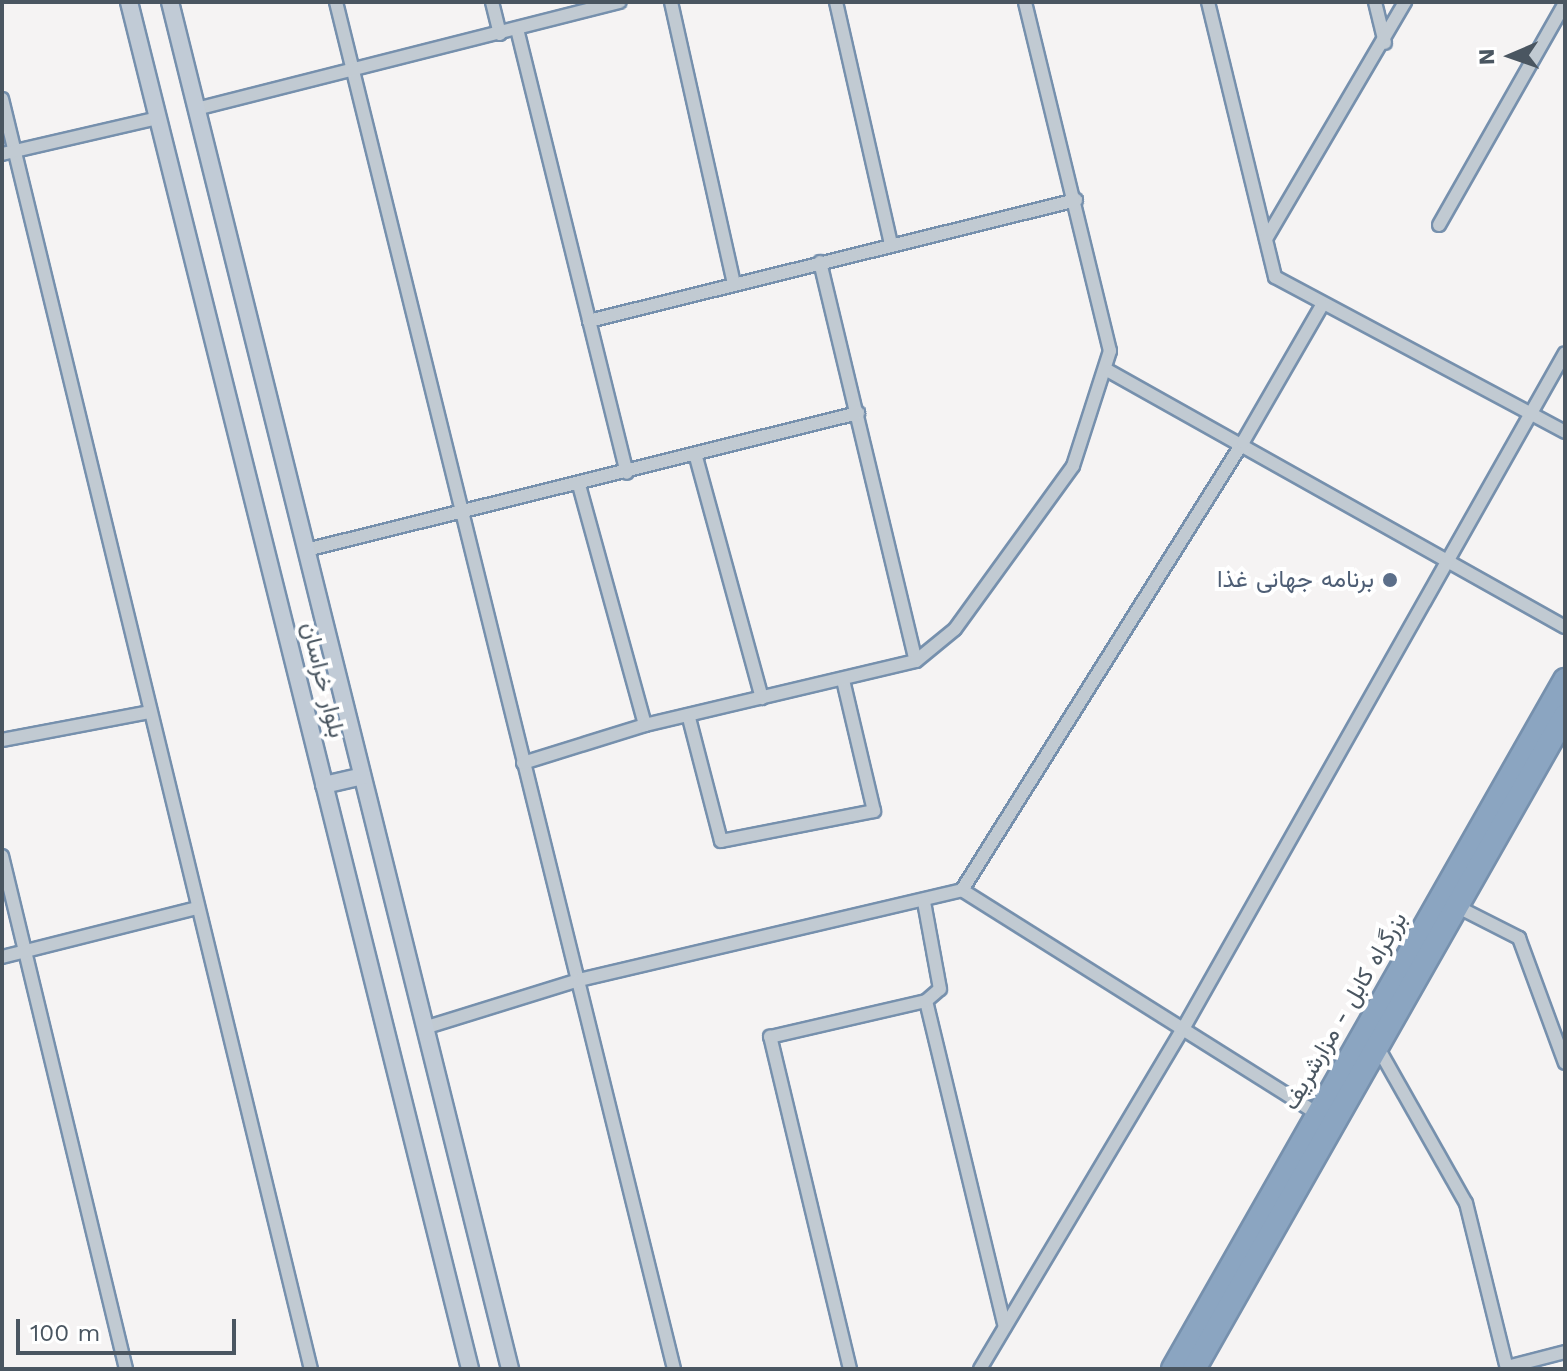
<!DOCTYPE html>
<meta charset="utf-8">
<style>
body{margin:0}
#map{position:relative;width:1567px;height:1371px;overflow:hidden;background:#f5f3f3;font-family:"Work Sans",Vazirmatn,sans-serif}
div>[style]{position:absolute}
.roads{filter:drop-shadow(2px 0 #7690ad) drop-shadow(-2px 0 #7690ad) drop-shadow(0 2px #7690ad) drop-shadow(0 -2px #7690ad)}
.street>*{height:12px;margin:-6px;padding:0 6px;transform-origin:6px;border-radius:6px;background:#c1cad2}
.secondary>*{height:16px;margin:-8px;padding:0 8px;transform-origin:8px;border-radius:8px;background:#c1cbd6}
.highway>*{height:22px;margin:-11px;padding:0 11px;transform-origin:11px;border-radius:11px;background:#8ba5c1}
.dots>*{width:22px;height:22px;translate:-50% -50%;box-sizing:border-box;border:4px solid #fff;border-radius:50%}
span{translate:-50% -50%;white-space:nowrap;text-align:center;line-height:1.15;-webkit-text-stroke:8px #fff;paint-order:stroke}
.service-label{font-size:24px;color:#4e5e75}
.right{translate:-100% -50%;text-align:right}
.street-label{font-size:24px;color:#4a5661}
.frame{position:absolute;inset:0;border:4px solid #4a5661;pointer-events:none}
.north{position:absolute;left:1471px;top:16px;width:80px;height:80px;-webkit-text-stroke:6px #fff;paint-order:stroke;rotate:268deg;font-size:22px;font-weight:700;line-height:32px;text-align:center;color:#4a5661}
.north::after{content:'';display:block;margin:auto;width:28px;height:36px;background:#4a5661;clip-path:polygon(50% 0,100% 100%,50% 72%,0 100%)}
.scale{position:absolute;left:16px;top:1319px;width:220px;height:36px;box-sizing:border-box;border:4px solid #4a5661;border-top:0;padding-left:10px;font-size:24px;line-height:28px;white-space:nowrap;color:#4a5661;-webkit-text-stroke:6px #fff;paint-order:stroke}
</style>
<div id="map">
<div class="roads">
<div class="street">
<div style="left:336px;top:2px;width:1408px;rotate:76.11deg"></div>
<div style="left:492px;top:2px;width:33px;rotate:76deg"></div>
<div style="left:671px;top:2px;width:288px;rotate:77.4deg"></div>
<div style="left:836px;top:2px;width:248px;rotate:77.2deg"></div>
<div style="left:1208px;top:2px;width:283px;rotate:76.3deg"></div>
<div style="left:1275px;top:277px;width:329px;rotate:28.1deg"></div>
<div style="left:1375px;top:2px;width:42px;rotate:76.3deg"></div>
<div style="left:517px;top:29px;width:457px;rotate:76.1deg"></div>
<div style="left:2px;top:99px;width:1307px;rotate:76.33deg"></div>
<div style="left:196px;top:109px;width:437px;rotate:-14.2deg"></div>
<div style="left:2px;top:154px;width:160px;rotate:-13deg"></div>
<div style="left:1439px;top:225px;width:255px;rotate:-60.4deg"></div>
<div style="left:1266px;top:239px;width:275px;rotate:-59.6deg"></div>
<div style="left:820px;top:262px;width:410px;rotate:76.5deg"></div>
<div style="left:589px;top:321px;width:502px;rotate:-13.95deg"></div>
<div style="left:1107px;top:370px;width:525px;rotate:29.3deg"></div>
<div style="left:696px;top:457px;width:250px;rotate:74.7deg"></div>
<div style="left:579px;top:485px;width:249px;rotate:74.6deg"></div>
<div style="left:306px;top:550px;width:569px;rotate:-13.94deg"></div>
<div style="left:689px;top:718px;width:127px;rotate:75.4deg"></div>
<div style="left:721px;top:841px;width:156px;rotate:-11.1deg"></div>
<div style="left:874px;top:811px;width:135px;rotate:-103.3deg"></div>
<div style="left:2px;top:740px;width:151px;rotate:-10.7deg"></div>
<div style="left:523px;top:763px;width:128px;rotate:-17.3deg"></div>
<div style="left:645px;top:725px;width:278px;rotate:-13.3deg"></div>
<div style="left:916px;top:661px;width:50px;rotate:-39.4deg"></div>
<div style="left:955px;top:629px;width:201px;rotate:-54.1deg"></div>
<div style="left:1073px;top:466px;width:121px;rotate:-72.2deg"></div>
<div style="left:1110px;top:351px;width:359px;rotate:-103.7deg"></div>
<div style="left:2px;top:856px;width:528px;rotate:76.41deg"></div>
<div style="left:962px;top:890px;width:418px;rotate:32.2deg"></div>
<div style="left:1456px;top:906px;width:71px;rotate:26.9deg"></div>
<div style="left:1519px;top:938px;width:133px;rotate:69.8deg"></div>
<div style="left:2px;top:957px;width:201px;rotate:-14.1deg"></div>
<div style="left:926px;top:1001px;width:335px;rotate:76.4deg"></div>
<div style="left:424px;top:1028px;width:162px;rotate:-17.2deg"></div>
<div style="left:579px;top:980px;width:393px;rotate:-13.2deg"></div>
<div style="left:962px;top:890px;width:529px;rotate:-57.9deg"></div>
<div style="left:1243px;top:442px;width:158px;rotate:-60deg"></div>
<div style="left:1377px;top:1046px;width:180px;rotate:60.5deg"></div>
<div style="left:1466px;top:1203px;width:171px;rotate:76.1deg"></div>
<div style="left:1507px;top:1367px;width:60px;rotate:-14.5deg"></div>
<div style="left:850px;top:1369px;width:342px;rotate:-103.5deg"></div>
<div style="left:770px;top:1037px;width:160px;rotate:-13deg"></div>
<div style="left:926px;top:1001px;width:18px;rotate:-41deg"></div>
<div style="left:940px;top:989px;width:88px;rotate:-100.4deg"></div>
<div style="left:980px;top:1369px;width:396px;rotate:-59.2deg"></div>
<div style="left:1183px;top:1029px;width:776px;rotate:-60.53deg"></div>
</div>
<div class="secondary">
<div style="left:129px;top:2px;width:1409px;rotate:75.99deg"></div>
<div style="left:170px;top:2px;width:1409px;rotate:76.03deg"></div>
<div style="left:324px;top:785px;width:39px;rotate:-13deg"></div>
</div>
<div class="highway">
<div style="left:1173px;top:1369px;width:793px;rotate:-60.36deg"></div>
<div style="left:1194px;top:1369px;width:751px;rotate:-60.4deg"></div>
</div>
</div>
<div class="dots">
<div style="left:1390px;top:580px;background:#5c6f8a"></div>
</div>
<div class="service-label">
<span class="right" style="left:1374px;top:580px">برنامه جهانی غذا</span>
</div>
<div class="street-label">
<span style="left:323px;top:680px;rotate:76deg">بلوار خراسان</span>
<span style="left:1345px;top:1011px;rotate:-60deg">بزرگراه کابل - مزارشریف</span>
</div>
<div class="frame"></div>
<div class="north">N</div>
<div class="scale">100 m</div>
</div>
